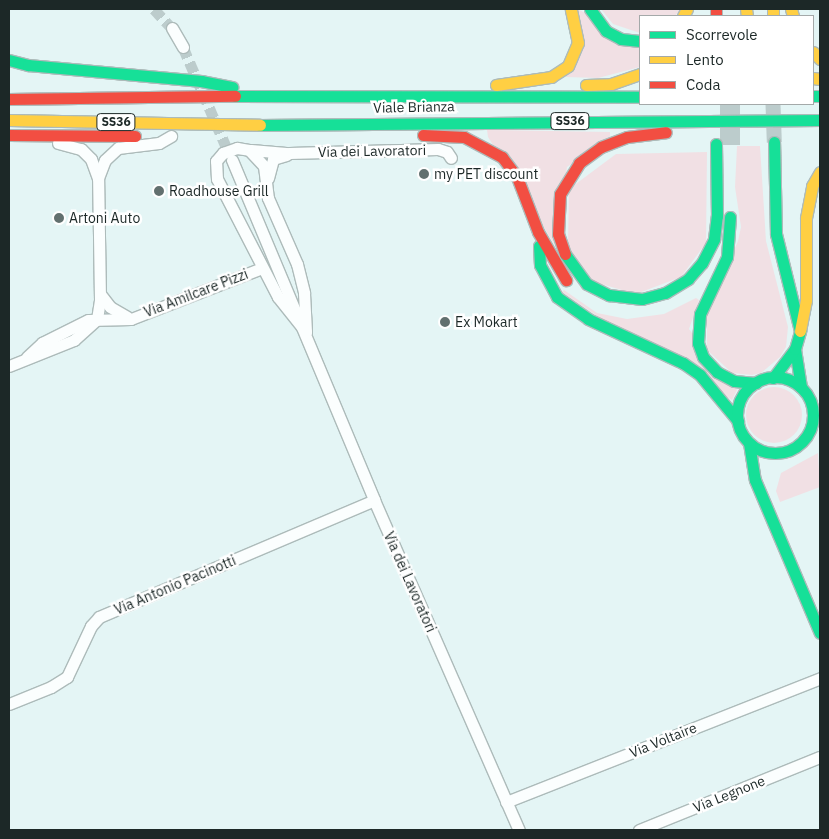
<!DOCTYPE html>
<style>
body{margin:0}
#map{position:relative;width:829px;height:839px;overflow:hidden;background:#e4f5f5;font-family:"IBM Plex Sans",sans-serif}
div>[style]{position:absolute}
.green>*{inset:0;background:#f1e0e4}
.round{border-radius:50%}
.street-tunnel>*{height:11px;margin-top:-5.5px;transform-origin:0;background:repeating-linear-gradient(90deg,#bccccc 0 11px,transparent 0 16.5px)}
.secondary-tunnel>*{height:15px;margin-top:-7.5px;transform-origin:0;background:repeating-linear-gradient(90deg,#bccccc 0 15px,transparent 0 23px)}
.highway-tunnel>*{height:20px;margin-top:-10px;transform-origin:0;background:repeating-linear-gradient(90deg,#bccccc 0 20px,transparent 0 30px)}
.roads{filter:drop-shadow(1px 0 #adbbba) drop-shadow(-1px 0 #adbbba) drop-shadow(0 1px #adbbba) drop-shadow(0 -1px #adbbba)}
.street>*{height:11px;margin:-5.5px;padding:0 5.5px;transform-origin:5.5px;border-radius:5.5px;background:#fbfefe}
.fast>*{height:11px;margin:-5.5px;padding:0 5.5px;transform-origin:5.5px;border-radius:5.5px;background:#16e098}
.fast>.ring{margin:-5.5px;padding:0;box-sizing:content-box;background:none;border:11px solid #16e098;border-radius:50%}
.slow>*{height:11px;margin:-5.5px;padding:0 5.5px;transform-origin:5.5px;border-radius:5.5px;background:#ffcf43}
.jam>*{height:11px;margin:-5.5px;padding:0 5.5px;transform-origin:5.5px;border-radius:5.5px;background:#f24e42}
.dots>*{width:14px;height:14px;translate:-50% -50%;box-sizing:border-box;border:2px solid #fff;border-radius:50%}
span{translate:-50% -50%;white-space:nowrap;text-align:center;line-height:1.15;-webkit-text-stroke:5px #fff;paint-order:stroke}
.shield-label span{padding:1px 4px;background:#fff;border:1px solid;border-radius:4px;-webkit-text-stroke-width:0}
.shield-label{font-size:12px;color:#1c2827;font-weight:700}
.street-label{font-size:14px;color:#1c2827}
.poi-label{font-size:14px;color:#1c2827}
.left{translate:0 -50%;text-align:left}
.frame{position:absolute;inset:0;border:10px solid #1c2827;pointer-events:none}
.legend{position:absolute;left:639px;top:15px;width:175px;height:90px;box-sizing:border-box;background:#fff;border:1px solid #a4a9a9;margin:0;padding:6px 9px;list-style:none;font-size:15px;color:#1c2827}
.legend li{display:flex;align-items:center;gap:10px;height:25px}
.legend b{width:25px;border:1px solid #a4a9a9}
</style>
<div id="map">
<div class="green">
<div style="clip-path:polygon(578px 9px,640px 46px,640px 67px,598px 78px,566px 77px)"></div>
<div style="clip-path:polygon(601px 9px,681px 9px,675px 16px,640px 16px,640px 33px,613px 24px)"></div>
<div style="clip-path:polygon(487px 130px,610px 132px,610px 137px,567px 167px,556px 247px,488px 137px)"></div>
<div style="clip-path:polygon(737px 146px,760px 146px,766px 241px,788px 327px,786px 347px,780px 357px,761px 373px,752px 375px,732px 373px,707px 350px,707px 311px,738px 241px,741px 227px,735px 187px)"></div>
<div style="clip-path:polygon(707px 152px,706px 243px,681px 277px,636px 294px,594px 282px,568px 246px,569px 189px,616px 154px)"></div>
<div style="clip-path:polygon(564px 290px,597px 313px,627px 319px,664px 314px,696px 298px,699px 300px,689px 329px,737px 390px,732px 400px,597px 316px,562px 292px)"></div>
<div class="round" style="left:746px;top:387px;width:56px;height:56px"></div>
<div style="clip-path:polygon(818px 453px,820px 487px,780px 502px,776px 491px,781px 473px)"></div>
</div>
<div class="street-tunnel">
<div style="left:154px;top:9px;width:26px;rotate:47deg"></div>
<div style="left:183px;top:47px;width:123px;rotate:66.6deg"></div>
</div>
<div class="secondary-tunnel">
<div style="left:773px;top:104px;width:38px;rotate:88deg"></div>
</div>
<div class="highway-tunnel">
<div style="left:730px;top:145px;width:41px;rotate:-90deg"></div>
</div>
<div class="roads">
<div class="street">
<div style="left:172px;top:28px;width:22px;rotate:60deg"></div>
<div style="left:58px;top:143px;width:24px;rotate:15deg"></div>
<div style="left:81px;top:149px;width:14px;rotate:45deg"></div>
<div style="left:91px;top:159px;width:20px;rotate:70deg"></div>
<div style="left:237px;top:148px;width:12px;rotate:9deg"></div>
<div style="left:249px;top:150px;width:22px;rotate:47deg"></div>
<div style="left:264px;top:166px;width:32px;rotate:83deg"></div>
<div style="left:268px;top:198px;width:72px;rotate:66.3deg"></div>
<div style="left:297px;top:264px;width:30px;rotate:76deg"></div>
<div style="left:304px;top:293px;width:39px;rotate:87deg"></div>
<div style="left:306px;top:332px;width:45px;rotate:-128.7deg"></div>
<div style="left:278px;top:297px;width:133px;rotate:-117.3deg"></div>
<div style="left:217px;top:179px;width:18px;rotate:-93deg"></div>
<div style="left:216px;top:161px;width:11px;rotate:-49deg"></div>
<div style="left:223px;top:153px;width:15px;rotate:-20deg"></div>
<div style="left:251px;top:150px;width:38px;rotate:5deg"></div>
<div style="left:289px;top:153px;width:149px;rotate:-1.5deg"></div>
<div style="left:438px;top:149px;width:9px;rotate:18deg"></div>
<div style="left:447px;top:152px;width:7px;rotate:56deg"></div>
<div style="left:232px;top:160px;width:368px;rotate:67.3deg"></div>
<div style="left:374px;top:500px;width:360px;rotate:66.3deg"></div>
<div style="left:268px;top:178px;width:20px;rotate:-75deg"></div>
<div style="left:273px;top:159px;width:14px;rotate:-17deg"></div>
<div style="left:100px;top:294px;width:16px;rotate:52deg"></div>
<div style="left:110px;top:307px;width:20px;rotate:30deg"></div>
<div style="left:27px;top:357px;width:21px;rotate:-43deg"></div>
<div style="left:42px;top:343px;width:51px;rotate:-26.6deg"></div>
<div style="left:88px;top:320px;width:43px;rotate:-1.3deg"></div>
<div style="left:131px;top:319px;width:141px;rotate:-21.3deg"></div>
<div style="left:9px;top:366px;width:70px;rotate:-21.8deg"></div>
<div style="left:74px;top:340px;width:31px;rotate:-42deg"></div>
<div style="left:97px;top:319px;width:20px;rotate:-81deg"></div>
<div style="left:100px;top:299px;width:121px;rotate:-90.9deg"></div>
<div style="left:98px;top:178px;width:19px;rotate:-69deg"></div>
<div style="left:105px;top:160px;width:18px;rotate:-43deg"></div>
<div style="left:118px;top:148px;width:41px;rotate:-7deg"></div>
<div style="left:159px;top:143px;width:14px;rotate:-30deg"></div>
<div style="left:9px;top:704px;width:45px;rotate:-22deg"></div>
<div style="left:51px;top:687px;width:19px;rotate:-32deg"></div>
<div style="left:67px;top:677px;width:56px;rotate:-64.8deg"></div>
<div style="left:91px;top:626px;width:12px;rotate:-48deg"></div>
<div style="left:99px;top:617px;width:299px;rotate:-23deg"></div>
<div style="left:506px;top:802px;width:338px;rotate:-21.5deg"></div>
<div style="left:639px;top:830px;width:195px;rotate:-22deg"></div>
</div>
<div class="fast">
<div style="left:590px;top:9px;width:27px;rotate:54deg"></div>
<div style="left:606px;top:31px;width:17px;rotate:28deg"></div>
<div style="left:621px;top:39px;width:19px;rotate:6deg"></div>
<div style="left:9px;top:60px;width:20px;rotate:15deg"></div>
<div style="left:28px;top:65px;width:174px;rotate:5.3deg"></div>
<div style="left:201px;top:81px;width:32px;rotate:11deg"></div>
<div style="left:235px;top:96px;width:405px;rotate:0.1deg"></div>
<div style="left:813px;top:96px;width:7px"></div>
<div style="left:260px;top:125px;width:560px;rotate:-0.51deg"></div>
<div style="left:730px;top:217px;width:40px;rotate:94.3deg"></div>
<div style="left:727px;top:257px;width:63px;rotate:115.3deg"></div>
<div style="left:700px;top:314px;width:29px;rotate:94deg"></div>
<div style="left:698px;top:343px;width:15px;rotate:70deg"></div>
<div style="left:703px;top:357px;width:21px;rotate:47deg"></div>
<div style="left:717px;top:372px;width:19px;rotate:28deg"></div>
<div style="left:734px;top:381px;width:22px;rotate:5deg"></div>
<div style="left:539px;top:246px;width:19px;rotate:87deg"></div>
<div style="left:540px;top:265px;width:36px;rotate:62deg"></div>
<div style="left:557px;top:297px;width:38px;rotate:35deg"></div>
<div style="left:588px;top:319px;width:105px;rotate:24.9deg"></div>
<div style="left:683px;top:363px;width:21px;rotate:35deg"></div>
<div style="left:700px;top:375px;width:60px;rotate:50.4deg"></div>
<div style="left:565px;top:254px;width:37px;rotate:54deg"></div>
<div style="left:587px;top:284px;width:25px;rotate:27deg"></div>
<div style="left:609px;top:295px;width:33px;rotate:7deg"></div>
<div style="left:642px;top:299px;width:24px;rotate:-15deg"></div>
<div style="left:665px;top:293px;width:27px;rotate:-31deg"></div>
<div style="left:688px;top:279px;width:21px;rotate:-49deg"></div>
<div style="left:702px;top:263px;width:27px;rotate:-63deg"></div>
<div style="left:714px;top:239px;width:23px;rotate:-83deg"></div>
<div style="left:717px;top:216px;width:72px;rotate:-90.8deg"></div>
<div style="left:795px;top:349px;width:39px;rotate:81deg"></div>
<div class="ring" style="left:737px;top:377px;width:65px;height:65px"></div>
<div style="left:773px;top:378px;width:36px;rotate:-53deg"></div>
<div style="left:795px;top:349px;width:19px;rotate:-74deg"></div>
<div style="left:800px;top:331px;width:100px;rotate:-103.9deg"></div>
<div style="left:776px;top:234px;width:92px;rotate:-91.2deg"></div>
<div style="left:749px;top:443px;width:37px;rotate:81deg"></div>
<div style="left:755px;top:480px;width:166px;rotate:67deg"></div>
</div>
<div class="slow">
<div style="left:746px;top:9px;width:7px;rotate:82deg"></div>
<div style="left:773px;top:9px;width:7px;rotate:90deg"></div>
<div style="left:791px;top:9px;width:7px;rotate:74deg"></div>
<div style="left:683px;top:16px;width:8px;rotate:-60deg"></div>
<div style="left:813px;top:52px;width:10px;rotate:45deg"></div>
<div style="left:813px;top:78px;width:7px;rotate:8deg"></div>
<div style="left:496px;top:85px;width:56px;rotate:-8.3deg"></div>
<div style="left:551px;top:77px;width:20px;rotate:-33deg"></div>
<div style="left:568px;top:66px;width:25px;rotate:-67deg"></div>
<div style="left:578px;top:43px;width:35px;rotate:-102deg"></div>
<div style="left:586px;top:85px;width:25px;rotate:-2deg"></div>
<div style="left:611px;top:84px;width:31px;rotate:-19deg"></div>
<div style="left:9px;top:120px;width:251px;rotate:1.1deg"></div>
<div style="left:800px;top:331px;width:32px;rotate:-79deg"></div>
<div style="left:806px;top:300px;width:82px;rotate:-90deg"></div>
<div style="left:806px;top:218px;width:33px;rotate:-79deg"></div>
<div style="left:812px;top:186px;width:16px;rotate:-60deg"></div>
</div>
<div class="jam">
<div style="left:716px;top:9px;width:7px;rotate:90deg"></div>
<div style="left:9px;top:99px;width:226px;rotate:-0.8deg"></div>
<div style="left:9px;top:135px;width:126px;rotate:0.5deg"></div>
<div style="left:423px;top:135px;width:41px;rotate:2.8deg"></div>
<div style="left:464px;top:137px;width:43px;rotate:27.8deg"></div>
<div style="left:502px;top:157px;width:25px;rotate:53deg"></div>
<div style="left:517px;top:177px;width:59px;rotate:69.1deg"></div>
<div style="left:538px;top:232px;width:56px;rotate:59.7deg"></div>
<div style="left:565px;top:254px;width:21px;rotate:-109deg"></div>
<div style="left:558px;top:234px;width:40px;rotate:-87.1deg"></div>
<div style="left:560px;top:194px;width:36px;rotate:-58deg"></div>
<div style="left:579px;top:163px;width:27px;rotate:-36deg"></div>
<div style="left:601px;top:147px;width:28px;rotate:-21deg"></div>
<div style="left:627px;top:137px;width:39px;rotate:-7deg"></div>
</div>
</div>
<div class="dots">
<div style="left:424px;top:174px;background:#62706f"></div>
<div style="left:159px;top:191px;background:#62706f"></div>
<div style="left:59px;top:218px;background:#62706f"></div>
<div style="left:445px;top:322px;background:#62706f"></div>
</div>
<div class="shield-label">
<span style="left:570px;top:121px">SS36</span>
<span style="left:116px;top:122px">SS36</span>
</div>
<div class="street-label">
<span style="left:414px;top:107px;rotate:-1deg">Viale Brianza</span>
<span style="left:372px;top:151px;rotate:-1deg">Via dei Lavoratori</span>
<span style="left:196px;top:293px;rotate:-21deg">Via Amilcare Pizzi</span>
<span style="left:410px;top:582px;rotate:66deg">Via dei Lavoratori</span>
<span style="left:175px;top:585px;rotate:-23deg">Via Antonio Pacinotti</span>
<span style="left:663px;top:740px;rotate:-22deg">Via Voltaire</span>
<span style="left:729px;top:794px;rotate:-22deg">Via Legnone</span>
</div>
<div class="poi-label">
<span class="left" style="left:434px;top:174px">my PET discount</span>
<span class="left" style="left:169px;top:191px">Roadhouse Grill</span>
<span class="left" style="left:69px;top:218px">Artoni Auto</span>
<span class="left" style="left:455px;top:322px">Ex Mokart</span>
</div>
<div class="frame"></div>
<ul class="legend">
<li><b style="height:6px;background:#16e098"></b>Scorrevole</li>
<li><b style="height:6px;background:#ffcf43"></b>Lento</li>
<li><b style="height:6px;background:#f24e42"></b>Coda</li>
</ul>
</div>
